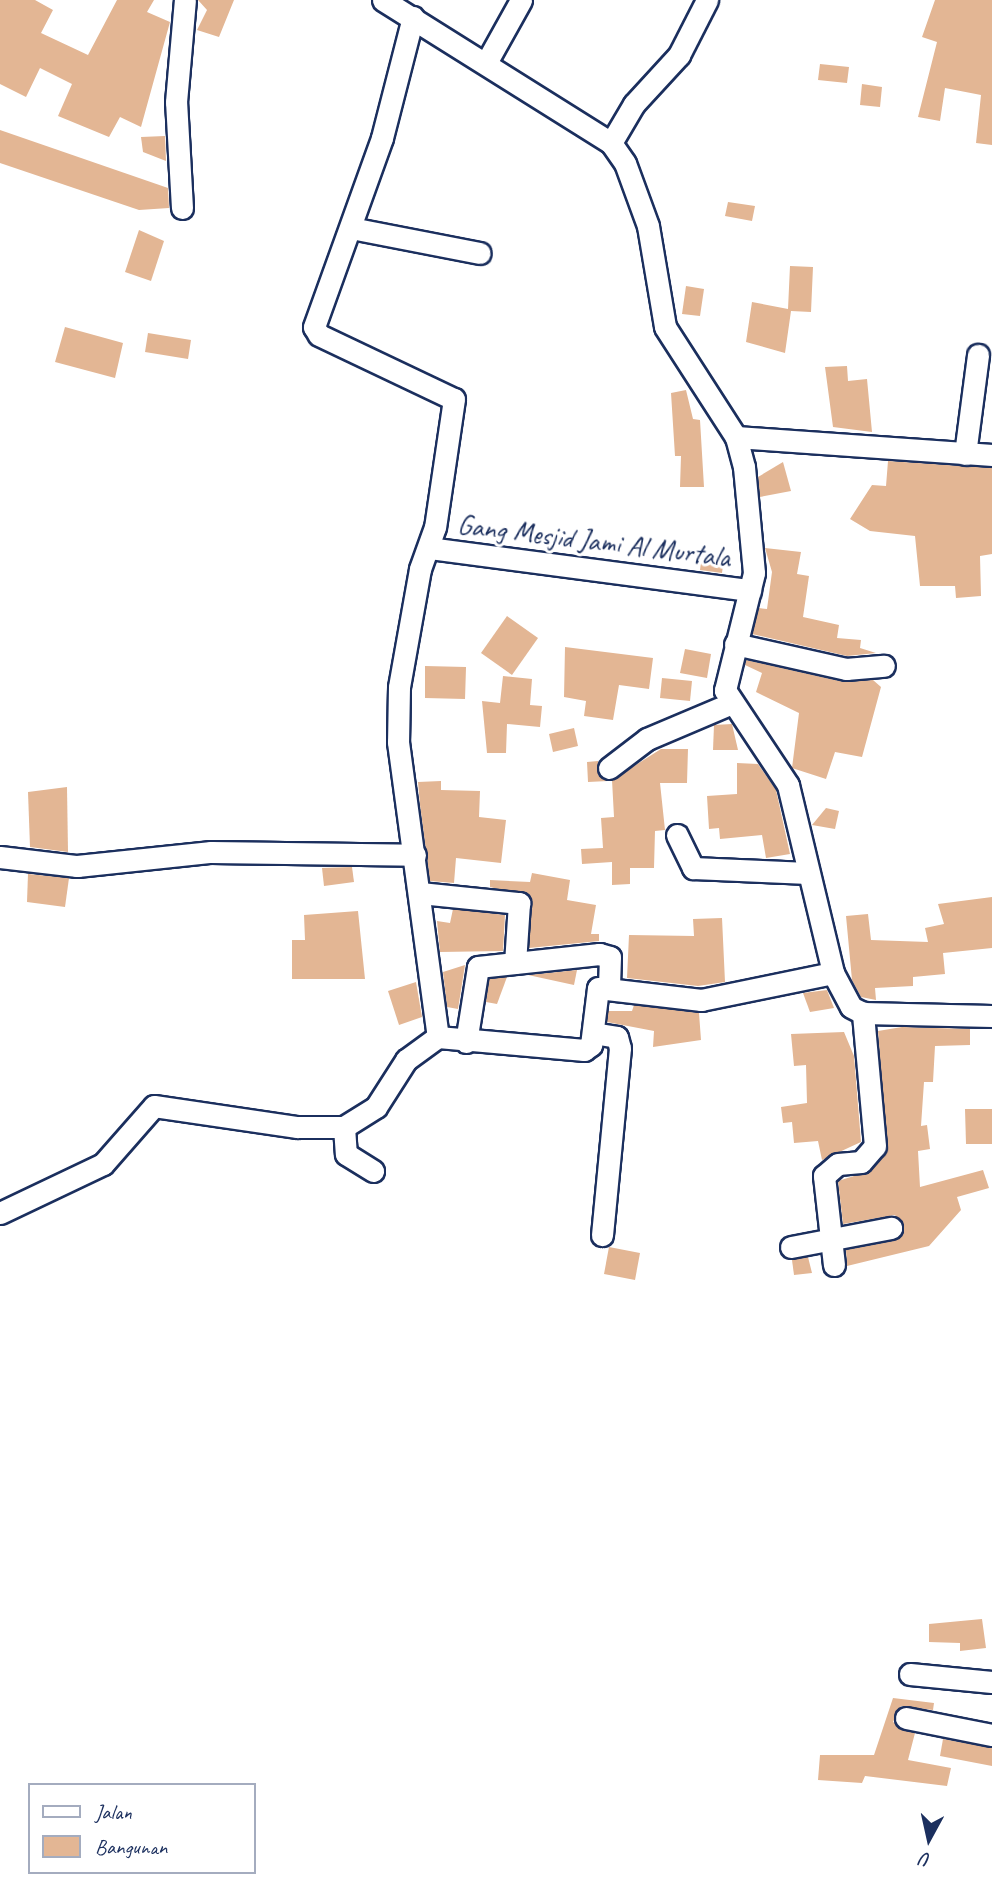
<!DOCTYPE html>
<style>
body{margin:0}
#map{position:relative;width:992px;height:1902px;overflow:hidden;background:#fff;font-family:Caveat,sans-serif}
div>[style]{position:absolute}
.building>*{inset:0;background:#e3b694}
.roads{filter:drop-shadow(2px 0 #1b2f5e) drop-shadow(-2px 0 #1b2f5e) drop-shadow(0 2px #1b2f5e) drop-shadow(0 -2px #1b2f5e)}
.minor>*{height:21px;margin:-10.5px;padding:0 10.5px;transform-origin:10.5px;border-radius:10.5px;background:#fff}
span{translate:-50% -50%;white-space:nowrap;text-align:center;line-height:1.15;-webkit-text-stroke:6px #fff;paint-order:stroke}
.street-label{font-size:28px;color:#1b2f5e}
.legend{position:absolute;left:28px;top:1783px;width:228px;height:91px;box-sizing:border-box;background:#fff;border:2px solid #a4acbf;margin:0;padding:9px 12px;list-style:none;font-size:21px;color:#1b2f5e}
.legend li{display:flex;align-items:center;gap:14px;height:35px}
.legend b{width:35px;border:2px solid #a4acbf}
.north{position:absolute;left:894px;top:1804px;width:70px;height:70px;-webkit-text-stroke:5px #fff;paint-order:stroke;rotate:188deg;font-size:19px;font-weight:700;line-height:28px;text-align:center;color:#1b2f5e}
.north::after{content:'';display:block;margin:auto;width:24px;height:32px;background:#1b2f5e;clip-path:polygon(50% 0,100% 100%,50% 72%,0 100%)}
</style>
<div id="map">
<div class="building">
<div style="clip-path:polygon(0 0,35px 0,53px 10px,41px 33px,88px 55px,117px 0,154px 0,147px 12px,170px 22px,141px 127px,120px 117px,109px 137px,58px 116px,72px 84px,40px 68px,26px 97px,0 84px)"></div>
<div style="clip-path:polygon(198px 0,234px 0,219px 37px,197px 30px,207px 10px)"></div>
<div style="clip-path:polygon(935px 0,992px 0,992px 145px,976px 143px,981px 95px,945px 88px,940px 121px,918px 117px,937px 42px,922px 37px)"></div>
<div style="clip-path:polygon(820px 64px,849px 67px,847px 83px,818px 80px)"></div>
<div style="clip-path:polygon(862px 84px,882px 87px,880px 107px,860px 105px)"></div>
<div style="clip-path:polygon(0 130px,168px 188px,169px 208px,139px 210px,0 163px)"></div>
<div style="clip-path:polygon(165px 136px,166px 161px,143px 152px,141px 137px)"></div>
<div style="clip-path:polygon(728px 202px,755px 206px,752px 221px,725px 216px)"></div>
<div style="clip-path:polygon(139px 230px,164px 241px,151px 281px,125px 272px)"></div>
<div style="clip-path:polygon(790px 266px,813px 267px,811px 312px,791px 311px,785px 353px,746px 342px,752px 302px,788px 309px)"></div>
<div style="clip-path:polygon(686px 286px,704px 289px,700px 316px,682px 314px)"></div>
<div style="clip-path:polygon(65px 327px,123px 343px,115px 378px,55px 362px)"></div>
<div style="clip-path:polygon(148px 333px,191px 340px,188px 359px,145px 352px)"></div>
<div style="clip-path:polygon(847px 366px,848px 381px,867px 379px,872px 432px,833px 427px,825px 367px)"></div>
<div style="clip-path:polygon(686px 390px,693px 419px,700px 420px,704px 487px,680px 487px,681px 456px,675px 456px,671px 393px)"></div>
<div style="clip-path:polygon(888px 461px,992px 468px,992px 554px,980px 556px,981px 596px,956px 598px,955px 586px,920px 586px,915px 536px,870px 531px,850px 519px,872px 485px,886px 486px)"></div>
<div style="clip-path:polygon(783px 462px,791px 491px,760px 497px,758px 477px)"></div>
<div style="clip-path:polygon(765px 548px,801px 552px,797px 574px,809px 576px,803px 617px,839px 625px,837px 638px,861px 640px,860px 648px,876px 653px,847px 656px,752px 634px,759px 608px,767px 609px,772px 572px)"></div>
<div style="clip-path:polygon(702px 553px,724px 556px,722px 573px,700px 570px)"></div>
<div style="clip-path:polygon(507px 616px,538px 638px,512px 675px,481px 653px)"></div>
<div style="clip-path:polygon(565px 647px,653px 658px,649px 689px,619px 685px,613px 720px,584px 716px,586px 701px,564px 697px)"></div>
<div style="clip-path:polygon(685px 649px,711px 654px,707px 678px,680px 673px)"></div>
<div style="clip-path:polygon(746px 660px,844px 682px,873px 680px,881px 687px,862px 757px,835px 752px,826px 779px,792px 768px,799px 713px,756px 692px,762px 673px,745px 665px)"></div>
<div style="clip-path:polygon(425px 666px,466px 667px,465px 699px,425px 698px)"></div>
<div style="clip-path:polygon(503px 676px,532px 679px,530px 705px,542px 706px,540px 727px,507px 724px,506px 753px,487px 753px,482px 701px,500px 703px)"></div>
<div style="clip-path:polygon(662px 678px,692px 681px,690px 701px,660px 698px)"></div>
<div style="clip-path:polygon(732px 724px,738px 750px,713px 750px,714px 725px)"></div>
<div style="clip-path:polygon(574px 728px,578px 746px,553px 752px,549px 734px)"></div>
<div style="clip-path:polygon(661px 749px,688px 749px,687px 783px,660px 783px,665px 830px,655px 831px,654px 868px,630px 868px,630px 884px,612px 885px,612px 862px,582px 864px,581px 849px,603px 848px,601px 818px,614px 817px,612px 780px)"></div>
<div style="clip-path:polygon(598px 761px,598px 775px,608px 781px,588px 782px,587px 762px)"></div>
<div style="clip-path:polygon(737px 763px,758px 764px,776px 790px,790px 854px,766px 858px,762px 835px,720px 839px,719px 828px,709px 829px,707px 796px,737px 794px)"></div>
<div style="clip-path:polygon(441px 781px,441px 790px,480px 791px,479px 817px,506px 820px,501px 863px,456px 858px,454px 883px,430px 881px,420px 805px,418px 782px)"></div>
<div style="clip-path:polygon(67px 787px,68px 852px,30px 847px,28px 792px)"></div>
<div style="clip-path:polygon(826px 808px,839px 811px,835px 829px,812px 825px)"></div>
<div style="clip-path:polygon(352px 867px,354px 882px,324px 886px,322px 868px)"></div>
<div style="clip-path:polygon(532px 873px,570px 880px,567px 900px,596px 905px,591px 934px,599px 934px,599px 941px,529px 948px,530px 897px,490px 887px,490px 880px,530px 882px)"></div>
<div style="clip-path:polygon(28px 874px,69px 878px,65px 907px,27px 902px)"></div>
<div style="clip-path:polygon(992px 897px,992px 948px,943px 953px,945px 974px,913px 977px,913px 986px,875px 988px,876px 1000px,861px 997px,852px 980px,846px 916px,868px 914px,871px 940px,928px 942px,925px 928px,944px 924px,938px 904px)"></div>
<div style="clip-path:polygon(453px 909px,505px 915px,503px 951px,440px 952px,437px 921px,450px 923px)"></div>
<div style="clip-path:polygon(358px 911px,365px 979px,292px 979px,292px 940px,305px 940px,304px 915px)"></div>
<div style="clip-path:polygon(722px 918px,725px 982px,698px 986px,627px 978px,629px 935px,694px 936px,693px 919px)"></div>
<div style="clip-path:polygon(465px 965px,458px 1009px,447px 1007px,443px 972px)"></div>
<div style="clip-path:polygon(577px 970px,574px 985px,528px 975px)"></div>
<div style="clip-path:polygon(507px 977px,497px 1004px,486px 1002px,489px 979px)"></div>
<div style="clip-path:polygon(416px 982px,422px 1017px,399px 1025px,388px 991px)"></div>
<div style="clip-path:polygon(827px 990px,834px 1008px,810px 1012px,803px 993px)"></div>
<div style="clip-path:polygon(634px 1005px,699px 1013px,701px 1040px,653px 1047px,654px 1031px,607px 1022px,608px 1011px,632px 1011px)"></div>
<div style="clip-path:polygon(902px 1027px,970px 1029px,970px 1045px,935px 1046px,933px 1082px,924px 1082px,921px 1126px,927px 1125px,930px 1149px,918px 1151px,920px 1187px,983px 1170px,989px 1188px,957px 1197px,961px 1210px,929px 1246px,847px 1266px,846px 1250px,893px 1241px,904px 1232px,895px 1215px,843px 1224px,838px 1181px,870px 1171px,887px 1151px,878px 1031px)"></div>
<div style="clip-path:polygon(844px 1032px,854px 1056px,861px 1142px,822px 1160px,818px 1141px,794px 1143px,792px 1122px,783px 1123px,781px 1107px,807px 1103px,806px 1065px,794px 1066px,791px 1034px)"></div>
<div style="clip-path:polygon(965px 1109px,992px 1109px,992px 1144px,966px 1144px)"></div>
<div style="clip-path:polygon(609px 1247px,640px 1253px,635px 1280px,604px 1274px)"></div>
<div style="clip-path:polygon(808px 1257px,812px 1273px,794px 1275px,792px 1260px)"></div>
<div style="clip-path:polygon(982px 1619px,986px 1648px,960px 1651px,960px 1643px,929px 1642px,929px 1624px)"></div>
<div style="clip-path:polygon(893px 1698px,934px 1703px,933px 1710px,901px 1706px,893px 1722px,915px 1733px,908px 1760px,951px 1768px,947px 1786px,865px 1776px,862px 1783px,818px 1780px,820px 1755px,874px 1755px)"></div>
<div style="clip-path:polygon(943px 1739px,992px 1748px,992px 1766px,940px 1756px)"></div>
</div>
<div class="roads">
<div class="minor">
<div style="left:383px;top:0;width:269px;rotate:32.1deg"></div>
<div style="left:611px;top:143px;width:24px;rotate:55deg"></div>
<div style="left:625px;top:163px;width:67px;rotate:69.9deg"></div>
<div style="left:648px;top:226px;width:102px;rotate:80.4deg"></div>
<div style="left:665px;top:327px;width:131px;rotate:57.2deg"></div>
<div style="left:736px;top:437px;width:31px;rotate:75deg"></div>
<div style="left:744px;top:467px;width:106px;rotate:84.6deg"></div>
<div style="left:754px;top:573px;width:121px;rotate:103.9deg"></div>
<div style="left:725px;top:690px;width:114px;rotate:56.4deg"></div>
<div style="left:788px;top:785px;width:193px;rotate:76.5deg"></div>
<div style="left:833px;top:973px;width:38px;rotate:62deg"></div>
<div style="left:851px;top:1007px;width:13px;rotate:27deg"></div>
<div style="left:863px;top:1013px;width:129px;rotate:1.3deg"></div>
<div style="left:413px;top:17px;width:125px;rotate:104.4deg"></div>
<div style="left:382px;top:138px;width:201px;rotate:109.8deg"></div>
<div style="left:314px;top:327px;width:9px;rotate:58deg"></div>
<div style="left:319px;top:335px;width:149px;rotate:25.4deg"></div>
<div style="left:454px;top:399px;width:129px;rotate:98.4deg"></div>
<div style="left:435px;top:527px;width:45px;rotate:109.7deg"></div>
<div style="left:420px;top:569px;width:120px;rotate:100.1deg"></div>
<div style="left:399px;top:687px;width:55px;rotate:91deg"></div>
<div style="left:398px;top:742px;width:298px;rotate:82.3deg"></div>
<div style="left:486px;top:63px;width:72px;rotate:-60.9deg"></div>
<div style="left:611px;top:143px;width:45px;rotate:-59.5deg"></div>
<div style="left:634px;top:104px;width:67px;rotate:-47.4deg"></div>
<div style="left:679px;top:55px;width:62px;rotate:-63deg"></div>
<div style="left:182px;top:208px;width:106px;rotate:-93.2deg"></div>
<div style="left:176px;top:102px;width:102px;rotate:-85deg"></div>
<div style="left:351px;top:228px;width:131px;rotate:11deg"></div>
<div style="left:736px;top:437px;width:257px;rotate:4deg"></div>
<div style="left:965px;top:454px;width:100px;rotate:-82.5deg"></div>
<div style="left:429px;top:548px;width:324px;rotate:7.5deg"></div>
<div style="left:735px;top:644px;width:114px;rotate:12.7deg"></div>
<div style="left:846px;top:669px;width:38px;rotate:-5deg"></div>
<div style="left:609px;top:768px;width:48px;rotate:-37.3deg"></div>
<div style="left:647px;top:739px;width:92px;rotate:-23deg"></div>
<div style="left:677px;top:835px;width:37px;rotate:64deg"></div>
<div style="left:693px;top:868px;width:115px;rotate:2.5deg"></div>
<div style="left:0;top:857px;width:78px;rotate:6.7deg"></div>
<div style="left:77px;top:866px;width:135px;rotate:-6deg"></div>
<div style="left:211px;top:852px;width:204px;rotate:0.8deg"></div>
<div style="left:420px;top:893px;width:100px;rotate:5.8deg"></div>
<div style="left:519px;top:903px;width:60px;rotate:93.8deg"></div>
<div style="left:593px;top:1033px;width:24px;rotate:9deg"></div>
<div style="left:617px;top:1037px;width:11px;rotate:75deg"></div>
<div style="left:620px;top:1048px;width:188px;rotate:95.5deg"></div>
<div style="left:466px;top:1042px;width:76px;rotate:-80.9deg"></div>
<div style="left:478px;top:967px;width:122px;rotate:-6.1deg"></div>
<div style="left:599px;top:954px;width:11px;rotate:15deg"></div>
<div style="left:610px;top:957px;width:30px;rotate:92deg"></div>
<div style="left:344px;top:1127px;width:27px;rotate:86deg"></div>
<div style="left:346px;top:1154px;width:32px;rotate:32deg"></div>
<div style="left:0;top:1213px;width:114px;rotate:-25.4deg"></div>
<div style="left:103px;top:1164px;width:77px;rotate:-48.7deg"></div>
<div style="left:154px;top:1106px;width:145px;rotate:8.4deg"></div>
<div style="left:297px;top:1127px;width:47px"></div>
<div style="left:344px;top:1127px;width:38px;rotate:-32deg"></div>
<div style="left:376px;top:1107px;width:56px;rotate:-57.4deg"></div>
<div style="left:406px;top:1060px;width:39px;rotate:-36deg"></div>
<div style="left:438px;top:1037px;width:147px;rotate:5.1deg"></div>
<div style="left:584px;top:1050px;width:9px;rotate:-36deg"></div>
<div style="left:591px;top:1045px;width:57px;rotate:-83deg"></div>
<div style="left:598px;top:988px;width:104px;rotate:6.6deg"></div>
<div style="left:701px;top:1000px;width:135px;rotate:-11.6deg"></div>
<div style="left:791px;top:1247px;width:102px;rotate:-10.8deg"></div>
<div style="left:834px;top:1265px;width:90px;rotate:-96.4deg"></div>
<div style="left:824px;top:1176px;width:18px;rotate:-41deg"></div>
<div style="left:838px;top:1164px;width:23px;rotate:-5deg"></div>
<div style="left:861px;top:1162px;width:21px;rotate:-49deg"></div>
<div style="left:875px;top:1146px;width:134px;rotate:-95.2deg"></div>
<div style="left:910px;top:1674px;width:82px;rotate:5.6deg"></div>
<div style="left:906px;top:1718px;width:88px;rotate:11.2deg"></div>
</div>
</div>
<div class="street-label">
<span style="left:594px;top:541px;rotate:7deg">Gang Mesjid Jami Al Murtala</span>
</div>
<ul class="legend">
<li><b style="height:9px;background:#fff"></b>Jalan</li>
<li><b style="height:19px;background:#e3b694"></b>Bangunan</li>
</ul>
<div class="north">U</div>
</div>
